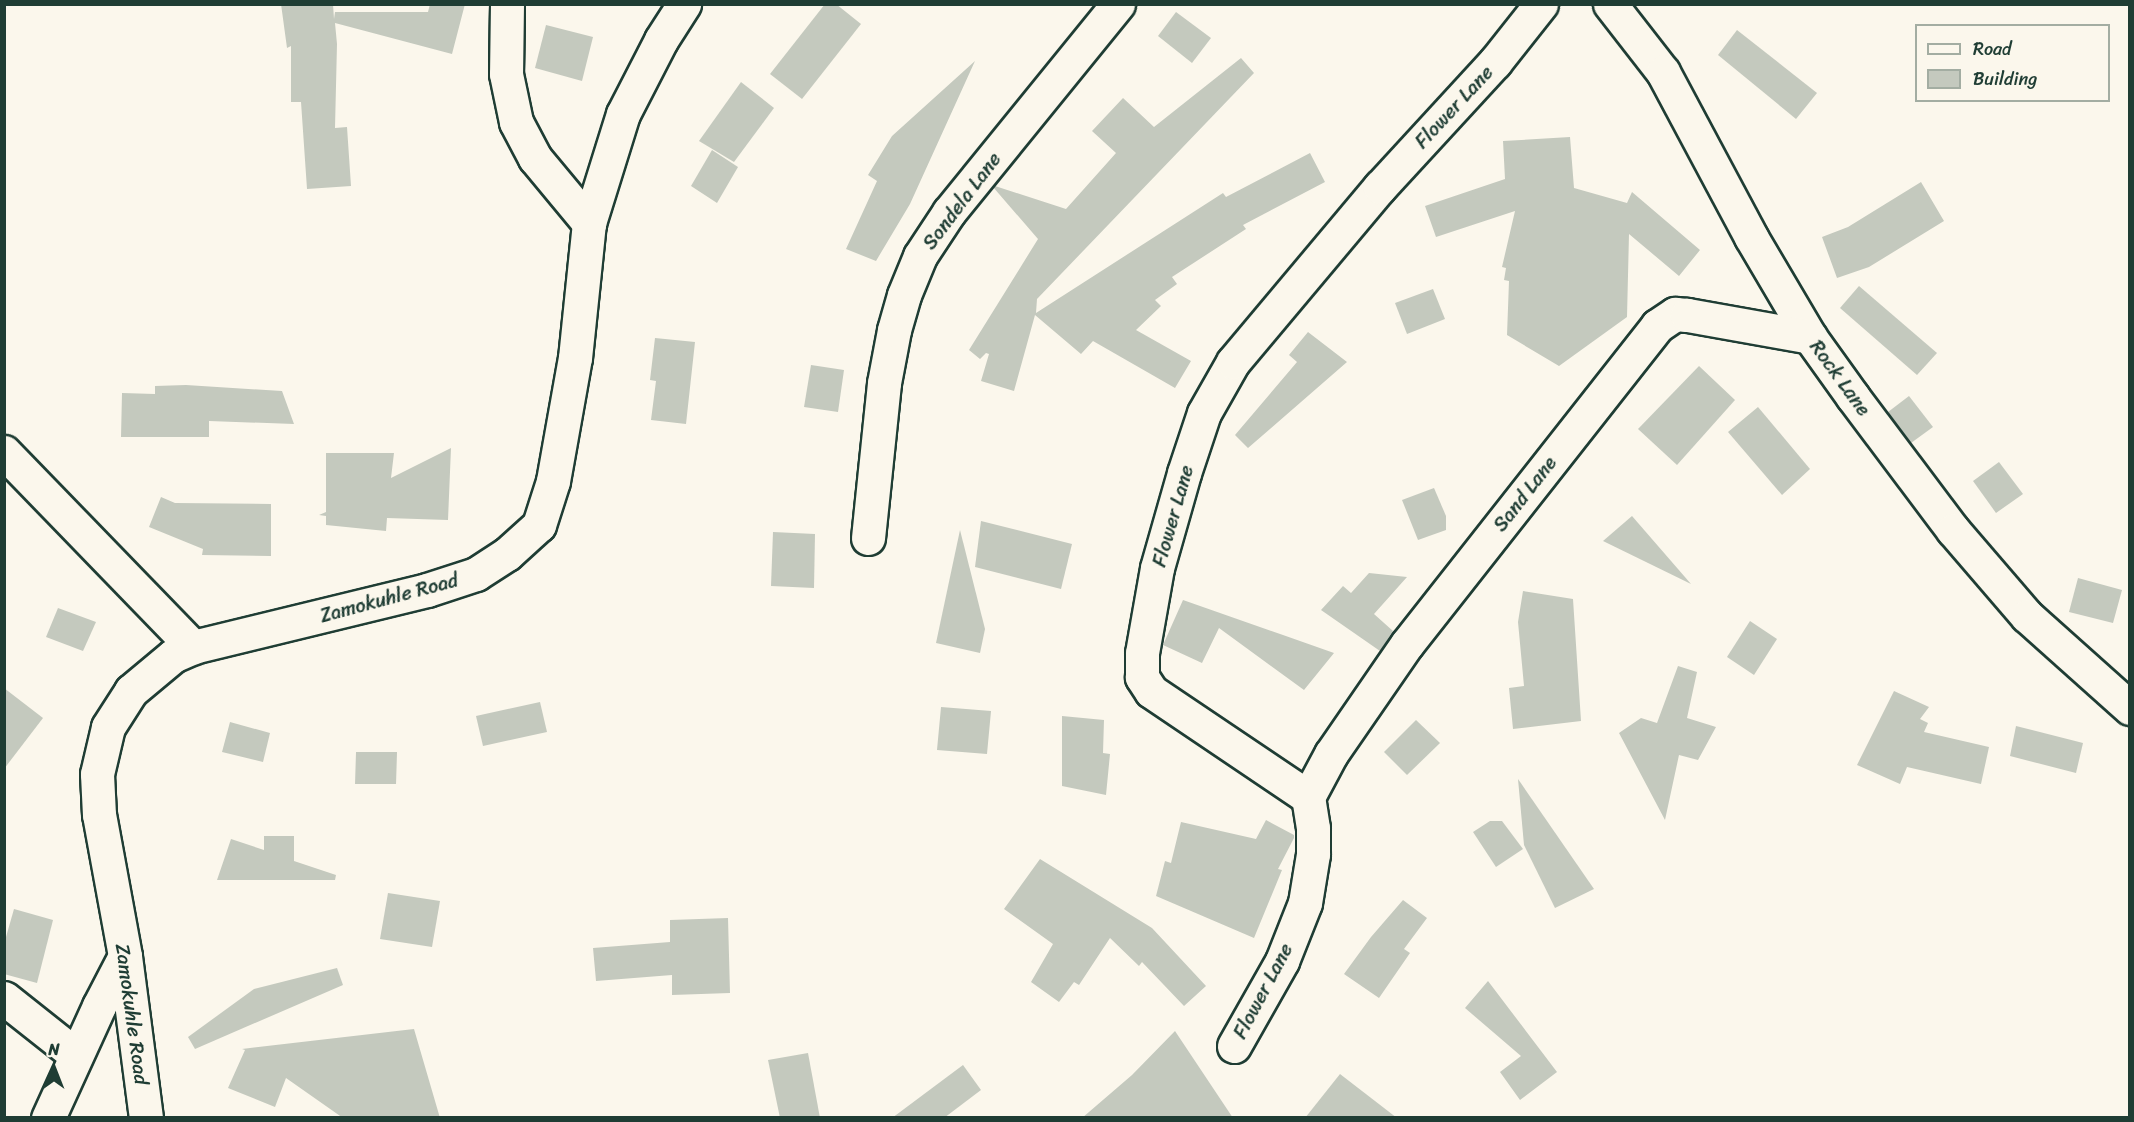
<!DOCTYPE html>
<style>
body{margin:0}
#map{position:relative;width:2134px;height:1122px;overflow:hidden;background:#fbf7ec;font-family:Sriracha,sans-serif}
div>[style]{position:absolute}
.building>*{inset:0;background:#c4c9be}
.roads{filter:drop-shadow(2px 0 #1f3d34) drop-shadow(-2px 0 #1f3d34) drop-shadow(0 2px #1f3d34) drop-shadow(0 -2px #1f3d34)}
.minor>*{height:33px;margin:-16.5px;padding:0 16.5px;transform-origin:16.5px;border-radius:16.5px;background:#fbf7ec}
span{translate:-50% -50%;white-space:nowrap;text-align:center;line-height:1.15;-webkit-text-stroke:4.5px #fbf7ec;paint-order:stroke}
.street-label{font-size:20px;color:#1f3d34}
.frame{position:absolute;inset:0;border:6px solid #1f3d34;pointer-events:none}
.legend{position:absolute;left:1915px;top:24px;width:195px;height:78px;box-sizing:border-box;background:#fbf7ec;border:2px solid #a3ada2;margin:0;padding:8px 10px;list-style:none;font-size:18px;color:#1f3d34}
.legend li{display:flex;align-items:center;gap:12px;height:30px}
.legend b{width:30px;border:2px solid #a3ada2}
.north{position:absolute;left:24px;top:1038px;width:60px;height:60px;-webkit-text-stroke:4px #fbf7ec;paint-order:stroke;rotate:0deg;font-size:16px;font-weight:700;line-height:24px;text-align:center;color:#1f3d34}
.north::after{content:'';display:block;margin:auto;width:21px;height:27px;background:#1f3d34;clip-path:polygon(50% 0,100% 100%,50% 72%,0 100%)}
</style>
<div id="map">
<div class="building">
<div style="clip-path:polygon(281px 4px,333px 4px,334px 19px,335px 12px,428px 12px,430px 4px,465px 4px,452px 54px,335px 23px,337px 44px,335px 128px,347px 127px,351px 186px,307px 189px,301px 102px,291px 102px,291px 46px,287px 48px)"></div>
<div style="clip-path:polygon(825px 4px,836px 4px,861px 24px,802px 99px,770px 74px)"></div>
<div style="clip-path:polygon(1176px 12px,1211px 38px,1192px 63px,1158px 36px)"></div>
<div style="clip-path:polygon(546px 25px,593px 37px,582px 81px,535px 68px)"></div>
<div style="clip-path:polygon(1737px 30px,1817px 93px,1796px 119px,1718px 55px)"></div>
<div style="clip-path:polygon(1241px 58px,1254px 73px,1037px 299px,1036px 313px,1223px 193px,1226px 197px,1310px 153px,1325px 182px,1243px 225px,1246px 229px,1172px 277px,1177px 284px,1155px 300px,1161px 306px,1136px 330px,1191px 361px,1175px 388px,1093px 341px,1081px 354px,1035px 315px,1014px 391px,981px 381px,989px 354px,986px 353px,980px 359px,969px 350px,1038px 239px,993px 187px,995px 186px,1066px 209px,1116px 153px,1092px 131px,1123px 98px,1154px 127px)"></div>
<div style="clip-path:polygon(975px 61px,910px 204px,876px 261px,846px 249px,877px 181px,868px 175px,892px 136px)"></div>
<div style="clip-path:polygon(741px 82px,774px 108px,734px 162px,699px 141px)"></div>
<div style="clip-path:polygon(1570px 137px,1574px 188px,1627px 203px,1632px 192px,1700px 250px,1679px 276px,1629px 234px,1627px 317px,1559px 366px,1507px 335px,1509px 281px,1504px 280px,1506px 268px,1502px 267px,1515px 211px,1436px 237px,1425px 206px,1505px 179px,1503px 141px)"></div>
<div style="clip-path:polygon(712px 150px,738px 167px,717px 203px,691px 186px)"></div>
<div style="clip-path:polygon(1921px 182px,1944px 221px,1869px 267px,1837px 278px,1822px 237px,1848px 227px)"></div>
<div style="clip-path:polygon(1859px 286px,1937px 353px,1917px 375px,1840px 308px)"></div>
<div style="clip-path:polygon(1433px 289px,1445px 319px,1407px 334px,1395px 303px)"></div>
<div style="clip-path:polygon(1308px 332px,1347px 362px,1248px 448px,1235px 435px,1297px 362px,1289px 355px)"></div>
<div style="clip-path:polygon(655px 338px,695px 342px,686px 424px,651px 420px,656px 381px,650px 380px)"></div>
<div style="clip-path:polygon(811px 365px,844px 370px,838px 412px,804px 407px)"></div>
<div style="clip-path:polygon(1699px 366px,1735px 400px,1677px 465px,1638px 429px)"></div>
<div style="clip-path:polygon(186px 385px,282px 391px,294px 424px,209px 421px,209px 437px,121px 437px,122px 393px,155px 394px,155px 386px)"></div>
<div style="clip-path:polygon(1909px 396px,1933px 427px,1911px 443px,1888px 412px)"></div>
<div style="clip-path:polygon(1758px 407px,1810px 469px,1782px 495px,1728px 432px)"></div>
<div style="clip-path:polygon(451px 448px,448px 520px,387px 518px,386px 531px,326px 525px,326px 516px,319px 515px,326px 512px,326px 453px,394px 453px,391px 478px)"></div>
<div style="clip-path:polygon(1999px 462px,2023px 494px,1996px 513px,1973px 481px)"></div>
<div style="clip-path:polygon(1434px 488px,1446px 516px,1446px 530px,1418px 540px,1402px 500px)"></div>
<div style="clip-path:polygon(161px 497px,175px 503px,271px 504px,271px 556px,202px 555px,203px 549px,149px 527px)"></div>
<div style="clip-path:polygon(1632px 516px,1691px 584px,1603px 541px)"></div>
<div style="clip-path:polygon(981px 521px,1072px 544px,1061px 589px,975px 567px)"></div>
<div style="clip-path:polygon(960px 530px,985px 629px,980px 653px,936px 643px)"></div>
<div style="clip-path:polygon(773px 532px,815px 534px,814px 588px,771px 586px)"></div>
<div style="clip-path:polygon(1369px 573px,1407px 577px,1374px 614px,1393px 631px,1380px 651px,1321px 610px,1343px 586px,1351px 593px)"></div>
<div style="clip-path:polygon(2078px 578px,2122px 590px,2113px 623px,2069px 612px)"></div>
<div style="clip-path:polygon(1523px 591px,1573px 599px,1581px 721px,1513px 729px,1509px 688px,1524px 686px,1518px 622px)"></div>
<div style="clip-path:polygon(1183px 600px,1283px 635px,1334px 653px,1304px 690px,1219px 628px,1202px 663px,1163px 645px)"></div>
<div style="clip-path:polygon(58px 608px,96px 622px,83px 651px,46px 637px)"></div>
<div style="clip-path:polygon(1750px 621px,1777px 639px,1754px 675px,1727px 657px)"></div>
<div style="clip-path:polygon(1678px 666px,1697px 672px,1687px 718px,1716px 727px,1698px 760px,1679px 755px,1665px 820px,1619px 733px,1641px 718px,1657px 723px)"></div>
<div style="clip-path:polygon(4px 688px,43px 718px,4px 769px)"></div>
<div style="clip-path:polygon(1894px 691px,1929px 707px,1920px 719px,1928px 723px,1924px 732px,1989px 747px,1981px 784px,1907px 767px,1900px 784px,1857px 765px)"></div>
<div style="clip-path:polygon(540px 702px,547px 732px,483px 746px,476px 716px)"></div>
<div style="clip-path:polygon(941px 707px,991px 711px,987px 754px,937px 750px)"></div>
<div style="clip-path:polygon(1062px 716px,1104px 720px,1103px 753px,1110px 754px,1106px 795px,1062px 786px)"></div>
<div style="clip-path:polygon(1416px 720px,1440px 743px,1407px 775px,1384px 752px)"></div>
<div style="clip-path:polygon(230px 722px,270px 733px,263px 762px,222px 752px)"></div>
<div style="clip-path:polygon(2016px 726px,2083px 743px,2076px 773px,2010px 756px)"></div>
<div style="clip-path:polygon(356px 752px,397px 752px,396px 784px,355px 784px)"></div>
<div style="clip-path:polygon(1518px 779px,1594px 889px,1555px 908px,1524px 845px)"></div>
<div style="clip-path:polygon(1266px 820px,1294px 835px,1294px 838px,1278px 869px,1282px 870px,1254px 938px,1156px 896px,1165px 861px,1171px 863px,1181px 822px,1256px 839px)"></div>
<div style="clip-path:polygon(1490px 821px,1502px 821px,1523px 849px,1496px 867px,1473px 832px)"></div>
<div style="clip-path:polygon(264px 836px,294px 836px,294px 861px,336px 875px,335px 880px,217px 880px,231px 839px,264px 850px)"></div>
<div style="clip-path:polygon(1040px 859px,1152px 928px,1206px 986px,1184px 1006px,1142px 962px,1139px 966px,1110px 938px,1079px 985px,1074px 982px,1059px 1002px,1031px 982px,1053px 944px,1004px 909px)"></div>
<div style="clip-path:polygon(388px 893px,440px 901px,432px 947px,380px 939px)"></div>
<div style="clip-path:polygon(1403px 900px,1427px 918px,1404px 949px,1410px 953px,1379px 998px,1344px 974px,1371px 937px)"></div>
<div style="clip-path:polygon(14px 909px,53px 920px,37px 983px,4px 974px,4px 944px)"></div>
<div style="clip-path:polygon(728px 918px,730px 993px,672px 995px,672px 975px,596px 981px,593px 948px,670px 942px,670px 920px)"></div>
<div style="clip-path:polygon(337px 968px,343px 985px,195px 1049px,188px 1037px,254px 989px)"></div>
<div style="clip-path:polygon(1488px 981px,1557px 1072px,1520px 1100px,1500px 1072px,1521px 1056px,1465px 1008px)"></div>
<div style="clip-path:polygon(414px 1029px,440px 1118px,343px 1118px,286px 1078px,275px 1107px,228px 1088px,245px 1050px,242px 1049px)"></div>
<div style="clip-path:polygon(1175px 1031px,1233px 1118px,1082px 1118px,1132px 1075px)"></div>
<div style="clip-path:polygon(808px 1053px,820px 1118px,780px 1118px,768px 1060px)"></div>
<div style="clip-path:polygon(963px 1065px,981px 1090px,944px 1118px,892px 1118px)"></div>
<div style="clip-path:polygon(1340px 1074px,1397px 1118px,1305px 1118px)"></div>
</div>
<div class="roads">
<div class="minor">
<div style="left:507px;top:4px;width:70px;rotate:90.8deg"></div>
<div style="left:506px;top:74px;width:49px;rotate:78.2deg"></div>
<div style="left:516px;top:122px;width:41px;rotate:62.2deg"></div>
<div style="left:535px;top:158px;width:85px;rotate:50.3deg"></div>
<div style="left:1610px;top:4px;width:86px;rotate:52.1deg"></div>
<div style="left:1663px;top:72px;width:187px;rotate:61.9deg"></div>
<div style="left:1751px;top:237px;width:116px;rotate:59.5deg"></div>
<div style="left:1810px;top:337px;width:74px;rotate:54.4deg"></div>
<div style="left:1853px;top:397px;width:166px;rotate:53.1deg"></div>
<div style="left:1953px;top:530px;width:113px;rotate:49.3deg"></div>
<div style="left:2027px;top:616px;width:138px;rotate:41.8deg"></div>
<div style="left:4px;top:452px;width:272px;rotate:45.9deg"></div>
<div style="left:868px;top:538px;width:156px;rotate:-84.1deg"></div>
<div style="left:884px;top:383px;width:54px;rotate:-79.3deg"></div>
<div style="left:894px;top:330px;width:36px;rotate:-74deg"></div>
<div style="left:904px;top:295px;width:42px;rotate:-67.7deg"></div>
<div style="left:920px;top:256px;width:53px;rotate:-56.6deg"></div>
<div style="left:949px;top:212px;width:268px;rotate:-50.9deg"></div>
<div style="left:1308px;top:797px;width:49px;rotate:-61.9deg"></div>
<div style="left:1331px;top:754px;width:134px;rotate:-55.4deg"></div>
<div style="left:1407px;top:644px;width:405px;rotate:-51.8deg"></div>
<div style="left:1657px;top:326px;width:22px;rotate:-34deg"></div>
<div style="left:1675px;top:314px;width:12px;rotate:5deg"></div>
<div style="left:1687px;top:315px;width:125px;rotate:10.1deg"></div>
<div style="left:4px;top:998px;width:92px;rotate:38.4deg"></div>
<div style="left:1234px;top:1046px;width:98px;rotate:-60.5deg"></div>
<div style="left:1282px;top:961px;width:62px;rotate:-68.4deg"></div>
<div style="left:1305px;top:903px;width:50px;rotate:-80.7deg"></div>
<div style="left:1313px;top:854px;width:26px;rotate:-90deg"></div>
<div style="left:1313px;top:828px;width:31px;rotate:-99deg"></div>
<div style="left:1308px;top:797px;width:189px;rotate:-146deg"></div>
<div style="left:1151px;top:691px;width:17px;rotate:-123deg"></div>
<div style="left:1142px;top:677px;width:24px;rotate:-90deg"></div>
<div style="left:1142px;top:653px;width:86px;rotate:-80deg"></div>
<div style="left:1157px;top:568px;width:99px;rotate:-74.1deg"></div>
<div style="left:1184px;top:473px;width:63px;rotate:-71.6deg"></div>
<div style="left:1204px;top:413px;width:59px;rotate:-60.4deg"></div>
<div style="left:1233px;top:362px;width:229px;rotate:-50deg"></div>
<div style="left:1380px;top:187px;width:170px;rotate:-47.4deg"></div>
<div style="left:1495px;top:62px;width:74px;rotate:-51.6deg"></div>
<div style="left:48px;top:1118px;width:123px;rotate:-65.5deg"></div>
<div style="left:99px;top:1006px;width:56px;rotate:-62.5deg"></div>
<div style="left:146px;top:1118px;width:163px;rotate:-97.4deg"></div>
<div style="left:125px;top:956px;width:143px;rotate:-100.4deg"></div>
<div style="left:99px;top:815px;width:41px;rotate:-92.8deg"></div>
<div style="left:97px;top:774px;width:48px;rotate:-76.8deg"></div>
<div style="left:108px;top:727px;width:43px;rotate:-57.4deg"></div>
<div style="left:131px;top:691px;width:55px;rotate:-39.8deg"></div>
<div style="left:173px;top:656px;width:22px;rotate:-24deg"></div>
<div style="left:193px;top:647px;width:241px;rotate:-13.7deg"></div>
<div style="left:427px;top:590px;width:52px;rotate:-18.1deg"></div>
<div style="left:476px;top:574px;width:37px;rotate:-33deg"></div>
<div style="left:507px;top:554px;width:43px;rotate:-42.2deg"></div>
<div style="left:539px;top:525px;width:46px;rotate:-72.3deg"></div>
<div style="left:553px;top:481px;width:125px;rotate:-79.9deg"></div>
<div style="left:575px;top:358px;width:136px;rotate:-84.1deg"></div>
<div style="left:589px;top:223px;width:114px;rotate:-72.7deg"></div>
<div style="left:623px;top:114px;width:83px;rotate:-62.8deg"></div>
<div style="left:661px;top:40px;width:43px;rotate:-57.4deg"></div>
</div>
</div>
<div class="street-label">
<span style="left:1454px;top:107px;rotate:-47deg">Flower Lane</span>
<span style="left:962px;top:201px;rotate:-53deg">Sondela Lane</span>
<span style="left:1840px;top:378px;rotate:54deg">Rock Lane</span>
<span style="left:1525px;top:494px;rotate:-52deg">Sand Lane</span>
<span style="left:1173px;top:516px;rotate:-74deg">Flower Lane</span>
<span style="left:389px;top:598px;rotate:-15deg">Zamokuhle Road</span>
<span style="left:1263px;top:991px;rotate:-62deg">Flower Lane</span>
<span style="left:132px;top:1014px;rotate:82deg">Zamokuhle Road</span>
</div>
<div class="frame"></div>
<ul class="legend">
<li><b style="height:8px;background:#fbf7ec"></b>Road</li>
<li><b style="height:16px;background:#c4c9be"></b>Building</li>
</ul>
<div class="north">N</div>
</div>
